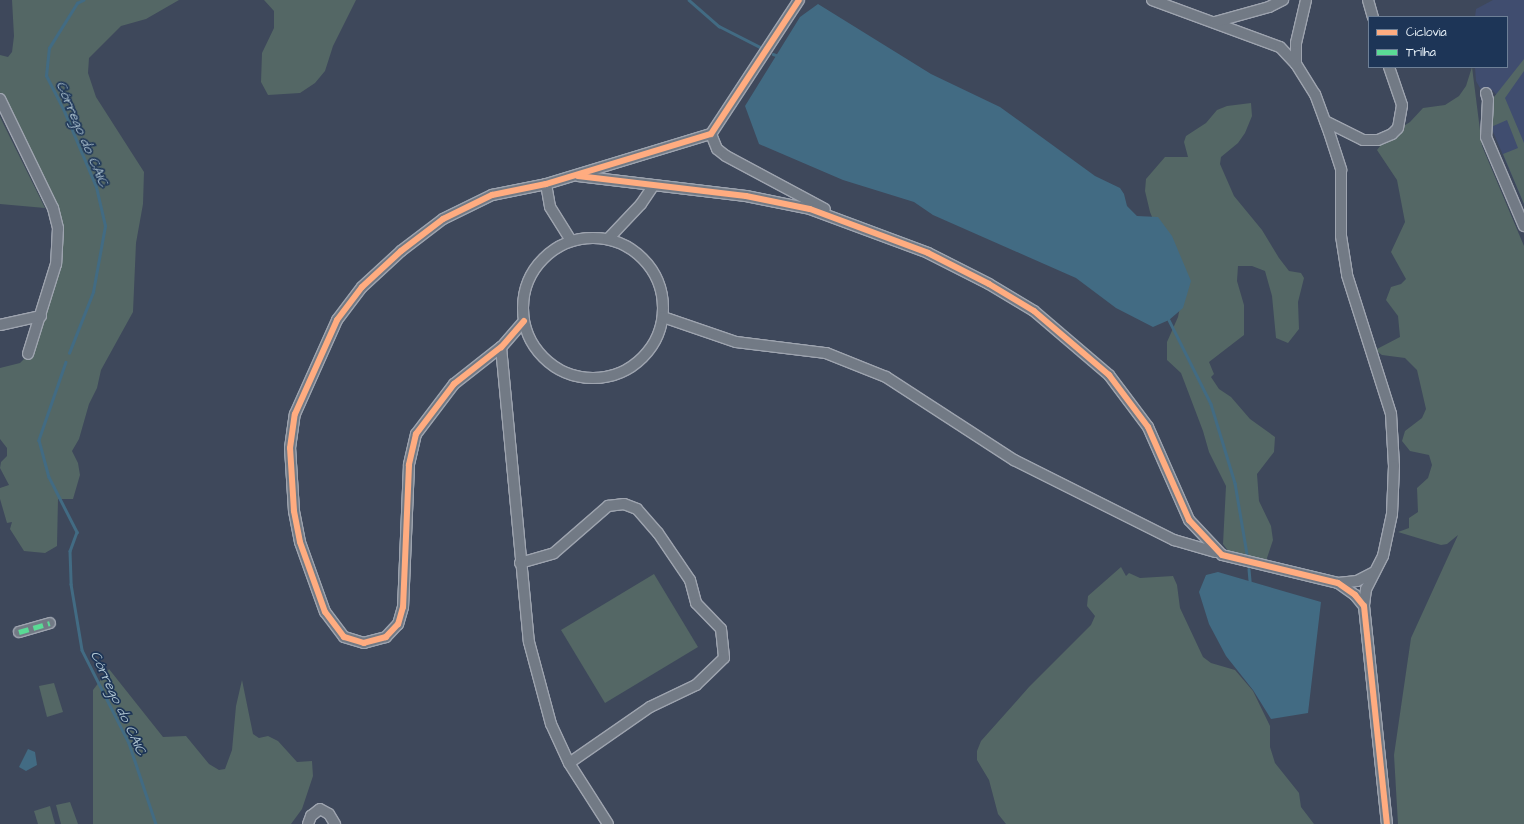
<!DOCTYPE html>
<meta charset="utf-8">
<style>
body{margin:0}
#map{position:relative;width:1524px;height:824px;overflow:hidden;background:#3e485b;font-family:"Architects Daughter",sans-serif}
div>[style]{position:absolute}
.built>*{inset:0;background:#404d6f}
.green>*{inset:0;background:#546765}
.water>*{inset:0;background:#426b83}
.stream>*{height:2.5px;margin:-1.25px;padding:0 1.25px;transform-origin:1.25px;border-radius:1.25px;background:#426b83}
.roads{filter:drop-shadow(1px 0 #9ea4af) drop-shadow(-1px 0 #9ea4af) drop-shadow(0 1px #9ea4af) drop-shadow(0 -1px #9ea4af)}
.minor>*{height:10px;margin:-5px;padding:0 5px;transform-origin:5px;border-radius:5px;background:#727a85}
.minor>.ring{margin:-5px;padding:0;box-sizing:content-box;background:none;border:10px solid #727a85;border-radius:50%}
.quiet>*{height:5px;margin-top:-2.5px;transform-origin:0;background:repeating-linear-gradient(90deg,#5adb95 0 10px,transparent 0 15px)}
.cycleway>*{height:6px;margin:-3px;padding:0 3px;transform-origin:3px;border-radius:3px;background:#ffac80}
span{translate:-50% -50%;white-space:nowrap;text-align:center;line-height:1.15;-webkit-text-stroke:3.5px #1d3557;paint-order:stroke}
.water-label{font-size:14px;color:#aec4d0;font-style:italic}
.legend{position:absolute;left:1368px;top:16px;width:140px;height:52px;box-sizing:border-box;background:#1d3557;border:1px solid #6e8097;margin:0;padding:5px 7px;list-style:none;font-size:12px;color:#e8f1f8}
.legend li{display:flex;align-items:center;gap:8px;height:20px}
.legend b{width:20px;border:1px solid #6e8097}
</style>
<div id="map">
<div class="built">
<div style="clip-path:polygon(1493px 0,1524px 0,1524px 204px,1491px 127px,1496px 94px,1491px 89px,1484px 95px,1476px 81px,1475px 67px,1507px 67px,1507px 17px,1475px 17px,1476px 9px)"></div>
</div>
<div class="green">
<div style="clip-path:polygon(12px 0,179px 0,146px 19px,121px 26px,89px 58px,88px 73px,96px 97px,144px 172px,143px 204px,136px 243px,133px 312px,101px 370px,97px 388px,89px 404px,79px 439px,72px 451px,78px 463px,80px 475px,73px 499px,58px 499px,57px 546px,45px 553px,24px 551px,10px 529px,12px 522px,7px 523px,0 499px,0 488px,9px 485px,0 468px,1px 462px,7px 456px,7px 448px,0 439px,0 368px,20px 363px,30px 353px,47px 313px,58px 269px,61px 240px,43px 196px,26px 140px,9px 117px,0 94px,0 55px,8px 57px,12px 52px,14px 36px)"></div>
<div style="clip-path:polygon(264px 0,356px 0,333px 46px,325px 71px,315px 83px,300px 93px,268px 95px,261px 82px,262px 53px,274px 28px,274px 11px)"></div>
<div style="clip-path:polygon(1524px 59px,1524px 71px,1505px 98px,1524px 143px,1524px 204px,1503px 154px,1518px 148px,1507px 120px,1491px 127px,1494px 97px)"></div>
<div style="clip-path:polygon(1472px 67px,1482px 146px,1524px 246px,1524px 824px,1398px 824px,1394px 755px,1411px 638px,1458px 535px,1447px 544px,1441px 545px,1398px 532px,1409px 528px,1409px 518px,1418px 512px,1417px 488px,1428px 478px,1432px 465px,1429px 455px,1410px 451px,1402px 441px,1405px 431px,1422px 418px,1426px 409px,1417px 370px,1405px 358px,1382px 355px,1375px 350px,1400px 337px,1398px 316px,1386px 300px,1391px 287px,1401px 284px,1406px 279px,1391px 252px,1405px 222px,1397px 180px,1377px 150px,1388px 136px,1410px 122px,1423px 108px,1445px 105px,1459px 96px,1466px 86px)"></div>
<div style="clip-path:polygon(1251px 103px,1252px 116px,1245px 133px,1238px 143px,1221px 157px,1220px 164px,1234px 196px,1262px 230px,1279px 258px,1289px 271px,1301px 273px,1304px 278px,1298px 302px,1299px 329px,1288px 343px,1276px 338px,1272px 296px,1265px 271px,1252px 266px,1238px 266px,1237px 281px,1244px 305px,1244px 335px,1209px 362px,1214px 374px,1211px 377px,1219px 389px,1231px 397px,1250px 419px,1275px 437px,1274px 452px,1257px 474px,1259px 501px,1271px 526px,1273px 540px,1265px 564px,1229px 552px,1223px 544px,1226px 486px,1209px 452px,1203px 431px,1181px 373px,1167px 360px,1167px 342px,1178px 317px,1183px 292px,1150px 212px,1145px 191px,1146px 179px,1165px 157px,1188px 157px,1184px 142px,1186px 136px,1206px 123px,1217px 110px,1227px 106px)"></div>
<div style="clip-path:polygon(0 117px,45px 208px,0 204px)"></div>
<div style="clip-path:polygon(1121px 567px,1126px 576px,1129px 573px,1140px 578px,1173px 576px,1177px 585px,1180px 608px,1203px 657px,1211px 663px,1235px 670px,1253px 691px,1270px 726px,1270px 747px,1275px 763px,1299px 793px,1301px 807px,1314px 824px,1006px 824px,998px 814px,989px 780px,977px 760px,977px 751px,981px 741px,1029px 687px,1091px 625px,1095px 616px,1087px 606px,1088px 596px)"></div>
<div style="clip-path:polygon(654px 574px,698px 647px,605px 703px,561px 630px)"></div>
<div style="clip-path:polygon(109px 669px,163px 737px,186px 736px,209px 764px,219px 770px,225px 769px,232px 750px,236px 706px,242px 680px,253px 734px,259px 738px,268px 736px,278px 741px,297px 762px,312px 761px,313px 776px,302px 809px,291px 824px,93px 824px,93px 690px)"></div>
<div style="clip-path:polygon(54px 683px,63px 712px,47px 717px,39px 686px)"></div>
<div style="clip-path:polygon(70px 802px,78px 824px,61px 824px,56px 805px)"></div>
<div style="clip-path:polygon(50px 806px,55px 824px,38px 824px,34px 811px)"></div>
</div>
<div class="water">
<div style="clip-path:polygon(818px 4px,931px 74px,1000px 107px,1095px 176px,1120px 188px,1124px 194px,1127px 206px,1137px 216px,1158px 217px,1172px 236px,1191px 281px,1183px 308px,1169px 320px,1153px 327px,1116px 308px,1076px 278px,933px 215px,914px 202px,843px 180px,759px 144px,745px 106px,800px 17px)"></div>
<div style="clip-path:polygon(1218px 572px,1321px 602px,1308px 713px,1271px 719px,1253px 690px,1226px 656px,1209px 624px,1199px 592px,1206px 575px)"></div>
<div style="clip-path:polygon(28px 749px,35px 752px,37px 765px,26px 771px,19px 767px)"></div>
</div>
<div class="stream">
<div style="left:689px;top:0;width:40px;rotate:41deg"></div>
<div style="left:719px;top:26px;width:46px;rotate:27.1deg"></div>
<div style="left:773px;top:54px;width:3px;rotate:18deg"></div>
<div style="left:1169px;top:320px;width:94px;rotate:63.4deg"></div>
<div style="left:1211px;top:404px;width:83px;rotate:73.1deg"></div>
<div style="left:1235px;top:483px;width:72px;rotate:80.4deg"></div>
<div style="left:69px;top:353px;width:66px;rotate:-68.5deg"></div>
<div style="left:93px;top:292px;width:67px;rotate:-79.7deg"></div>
<div style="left:105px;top:226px;width:40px;rotate:-103deg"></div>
<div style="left:96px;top:187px;width:85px;rotate:-112.9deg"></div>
<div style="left:63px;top:109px;width:37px;rotate:-117deg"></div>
<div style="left:46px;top:76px;width:28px;rotate:-84deg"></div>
<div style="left:49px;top:48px;width:53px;rotate:-58.1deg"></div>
<div style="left:77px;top:3px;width:7px;rotate:-27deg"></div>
<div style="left:66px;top:362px;width:83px;rotate:109.1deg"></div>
<div style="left:39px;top:440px;width:38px;rotate:75deg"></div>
<div style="left:49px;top:477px;width:62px;rotate:63deg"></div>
<div style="left:77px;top:532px;width:20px;rotate:110deg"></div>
<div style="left:70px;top:551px;width:33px;rotate:88deg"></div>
<div style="left:71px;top:584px;width:67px;rotate:80.5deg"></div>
<div style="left:82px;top:650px;width:104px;rotate:63.2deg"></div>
<div style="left:129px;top:743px;width:85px;rotate:71.6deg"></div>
<div style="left:1249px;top:569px;width:12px;rotate:85deg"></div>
</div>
<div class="roads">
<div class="minor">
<div style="left:1152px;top:0;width:136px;rotate:20.2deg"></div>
<div style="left:1280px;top:47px;width:23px;rotate:47deg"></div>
<div style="left:1296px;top:64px;width:36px;rotate:58deg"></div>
<div style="left:1315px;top:94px;width:40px;rotate:69.8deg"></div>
<div style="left:1329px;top:132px;width:40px;rotate:72deg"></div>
<div style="left:1341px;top:170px;width:66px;rotate:90deg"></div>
<div style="left:1341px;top:236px;width:39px;rotate:81deg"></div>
<div style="left:1347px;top:275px;width:146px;rotate:72.4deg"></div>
<div style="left:1391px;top:414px;width:52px;rotate:86.7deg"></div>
<div style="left:1394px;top:466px;width:48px;rotate:92.4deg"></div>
<div style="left:1392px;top:514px;width:43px;rotate:102.1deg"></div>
<div style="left:1383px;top:556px;width:37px;rotate:117deg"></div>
<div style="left:1366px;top:589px;width:17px;rotate:97deg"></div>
<div style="left:1368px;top:0;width:18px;rotate:74deg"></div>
<div style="left:1215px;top:22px;width:56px;rotate:-15.5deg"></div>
<div style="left:1269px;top:7px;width:16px;rotate:-27deg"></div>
<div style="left:1296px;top:64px;width:21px;rotate:-90deg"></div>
<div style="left:1296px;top:43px;width:44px;rotate:-76.9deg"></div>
<div style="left:1486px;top:93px;width:7px;rotate:74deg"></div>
<div style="left:1488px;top:100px;width:37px;rotate:93deg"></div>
<div style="left:1486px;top:137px;width:97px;rotate:66.9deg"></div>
<div style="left:0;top:99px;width:121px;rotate:64.1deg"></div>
<div style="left:53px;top:208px;width:21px;rotate:76deg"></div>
<div style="left:58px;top:228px;width:36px;rotate:93deg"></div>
<div style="left:56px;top:264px;width:94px;rotate:107.3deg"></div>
<div style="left:1325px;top:121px;width:42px;rotate:26.6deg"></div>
<div style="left:1363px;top:140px;width:15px"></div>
<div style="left:1378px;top:140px;width:15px;rotate:-23deg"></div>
<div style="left:1392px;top:134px;width:8px;rotate:-45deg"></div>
<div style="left:1398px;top:128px;width:23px;rotate:-80deg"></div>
<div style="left:1402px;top:105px;width:40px;rotate:-108.9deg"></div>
<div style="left:711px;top:134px;width:16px;rotate:68deg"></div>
<div style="left:717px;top:149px;width:11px;rotate:38deg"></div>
<div style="left:726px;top:156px;width:112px;rotate:28.2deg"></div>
<div style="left:578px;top:176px;width:169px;rotate:6.8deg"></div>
<div style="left:746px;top:196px;width:65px;rotate:11.5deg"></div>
<div style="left:810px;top:209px;width:126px;rotate:20.4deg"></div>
<div style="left:928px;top:253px;width:68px;rotate:26.9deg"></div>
<div style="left:989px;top:284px;width:52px;rotate:31deg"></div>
<div style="left:1034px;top:311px;width:99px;rotate:40.5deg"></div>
<div style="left:1109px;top:375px;width:65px;rotate:53.1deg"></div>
<div style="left:1148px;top:427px;width:102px;rotate:66.2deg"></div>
<div style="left:1189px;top:520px;width:48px;rotate:46.7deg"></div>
<div style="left:1222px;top:555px;width:119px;rotate:13.6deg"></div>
<div style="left:1338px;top:583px;width:21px;rotate:35deg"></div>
<div style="left:1355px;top:595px;width:14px;rotate:51deg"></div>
<div style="left:1364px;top:606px;width:219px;rotate:84deg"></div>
<div style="left:546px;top:184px;width:23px;rotate:80deg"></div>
<div style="left:550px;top:207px;width:40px;rotate:58deg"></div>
<div class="ring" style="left:523px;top:238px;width:130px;height:130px"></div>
<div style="left:608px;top:239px;width:48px;rotate:-46.7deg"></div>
<div style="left:641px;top:204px;width:23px;rotate:-56deg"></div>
<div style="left:663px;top:317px;width:77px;rotate:18.9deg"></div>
<div style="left:736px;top:342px;width:91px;rotate:7deg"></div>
<div style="left:826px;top:353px;width:65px;rotate:21.8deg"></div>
<div style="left:886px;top:377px;width:153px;rotate:33deg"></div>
<div style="left:1014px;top:460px;width:179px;rotate:26.6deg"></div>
<div style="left:1174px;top:540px;width:43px;rotate:16.3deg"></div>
<div style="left:524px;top:321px;width:35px;rotate:131deg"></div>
<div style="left:501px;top:347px;width:60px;rotate:141.8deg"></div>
<div style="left:454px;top:384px;width:63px;rotate:127.2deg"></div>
<div style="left:416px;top:434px;width:32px;rotate:103deg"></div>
<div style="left:409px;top:465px;width:142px;rotate:92.4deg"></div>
<div style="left:403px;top:607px;width:18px;rotate:106deg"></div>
<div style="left:398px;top:624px;width:18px;rotate:133deg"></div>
<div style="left:386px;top:637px;width:23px;rotate:165deg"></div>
<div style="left:364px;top:643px;width:21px;rotate:-163deg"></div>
<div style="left:344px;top:637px;width:31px;rotate:-127deg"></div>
<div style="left:325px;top:612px;width:74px;rotate:-109.7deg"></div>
<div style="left:300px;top:542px;width:32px;rotate:-101deg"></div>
<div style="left:294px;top:511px;width:63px;rotate:-93.6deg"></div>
<div style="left:290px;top:448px;width:34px;rotate:-82deg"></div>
<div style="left:295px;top:414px;width:103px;rotate:-65.9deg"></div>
<div style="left:337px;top:320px;width:41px;rotate:-52.9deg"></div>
<div style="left:362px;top:287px;width:53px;rotate:-42.7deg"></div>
<div style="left:401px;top:251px;width:53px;rotate:-37.3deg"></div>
<div style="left:443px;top:219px;width:55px;rotate:-26.1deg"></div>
<div style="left:492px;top:195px;width:55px;rotate:-11.5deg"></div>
<div style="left:546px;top:184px;width:172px;rotate:-16.9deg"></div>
<div style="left:711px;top:134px;width:160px;rotate:-56.7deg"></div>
<div style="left:0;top:325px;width:42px;rotate:-12.4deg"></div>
<div style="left:501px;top:347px;width:296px;rotate:84.6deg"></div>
<div style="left:529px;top:642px;width:85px;rotate:75deg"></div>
<div style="left:551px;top:724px;width:43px;rotate:65.2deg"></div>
<div style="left:520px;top:563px;width:35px;rotate:-16deg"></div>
<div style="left:554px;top:553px;width:72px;rotate:-41deg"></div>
<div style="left:608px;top:506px;width:16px;rotate:-7deg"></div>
<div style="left:624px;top:504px;width:14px;rotate:21deg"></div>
<div style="left:637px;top:509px;width:32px;rotate:49deg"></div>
<div style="left:658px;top:533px;width:57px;rotate:55.8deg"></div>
<div style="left:690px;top:580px;width:24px;rotate:75deg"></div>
<div style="left:696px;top:603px;width:36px;rotate:46deg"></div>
<div style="left:721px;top:629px;width:29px;rotate:84deg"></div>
<div style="left:724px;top:658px;width:39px;rotate:136deg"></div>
<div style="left:696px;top:685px;width:51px;rotate:154.4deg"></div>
<div style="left:650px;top:707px;width:98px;rotate:145.3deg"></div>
<div style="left:569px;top:763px;width:72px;rotate:57.4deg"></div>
<div style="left:1338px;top:583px;width:19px;rotate:-6deg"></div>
<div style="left:1357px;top:581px;width:18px;rotate:-27deg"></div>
<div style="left:19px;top:632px;width:32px;rotate:-16deg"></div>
<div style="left:308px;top:824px;width:9px;rotate:-69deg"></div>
<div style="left:311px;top:816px;width:11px;rotate:-38deg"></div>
<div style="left:320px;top:809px;width:10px;rotate:29deg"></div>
<div style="left:329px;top:814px;width:12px;rotate:59deg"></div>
</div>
</div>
<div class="quiet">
<div style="left:19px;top:632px;width:32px;rotate:-16deg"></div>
</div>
<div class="cycleway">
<div style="left:578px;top:176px;width:169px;rotate:6.8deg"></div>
<div style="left:746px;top:196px;width:65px;rotate:11.5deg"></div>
<div style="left:810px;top:209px;width:126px;rotate:20.4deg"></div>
<div style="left:928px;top:253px;width:68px;rotate:26.9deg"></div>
<div style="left:989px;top:284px;width:52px;rotate:31deg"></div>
<div style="left:1034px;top:311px;width:99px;rotate:40.5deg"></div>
<div style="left:1109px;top:375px;width:65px;rotate:53.1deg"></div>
<div style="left:1148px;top:427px;width:102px;rotate:66.2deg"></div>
<div style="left:1189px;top:520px;width:48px;rotate:46.7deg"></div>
<div style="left:1222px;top:555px;width:119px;rotate:13.6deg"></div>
<div style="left:1338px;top:583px;width:21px;rotate:35deg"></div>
<div style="left:1355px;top:595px;width:14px;rotate:51deg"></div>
<div style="left:1364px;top:606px;width:219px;rotate:84deg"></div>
<div style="left:524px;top:321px;width:35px;rotate:131deg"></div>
<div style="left:501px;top:347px;width:60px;rotate:141.8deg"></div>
<div style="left:454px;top:384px;width:63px;rotate:127.2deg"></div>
<div style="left:416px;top:434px;width:32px;rotate:103deg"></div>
<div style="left:409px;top:465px;width:142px;rotate:92.4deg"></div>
<div style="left:403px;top:607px;width:18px;rotate:106deg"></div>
<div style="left:398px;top:624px;width:18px;rotate:133deg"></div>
<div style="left:386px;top:637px;width:23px;rotate:165deg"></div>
<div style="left:364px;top:643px;width:21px;rotate:-163deg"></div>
<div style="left:344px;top:637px;width:31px;rotate:-127deg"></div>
<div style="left:325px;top:612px;width:74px;rotate:-109.7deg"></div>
<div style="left:300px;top:542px;width:32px;rotate:-101deg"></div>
<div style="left:294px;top:511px;width:63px;rotate:-93.6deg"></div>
<div style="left:290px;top:448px;width:34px;rotate:-82deg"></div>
<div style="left:295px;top:414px;width:103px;rotate:-65.9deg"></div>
<div style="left:337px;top:320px;width:41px;rotate:-52.9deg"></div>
<div style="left:362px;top:287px;width:53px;rotate:-42.7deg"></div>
<div style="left:401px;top:251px;width:53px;rotate:-37.3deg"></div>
<div style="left:443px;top:219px;width:55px;rotate:-26.1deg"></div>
<div style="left:492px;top:195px;width:55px;rotate:-11.5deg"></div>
<div style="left:546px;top:184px;width:172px;rotate:-16.9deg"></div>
<div style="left:711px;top:134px;width:160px;rotate:-56.7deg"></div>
</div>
<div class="water-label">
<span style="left:82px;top:134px;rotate:67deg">Córrego do CAIC</span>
<span style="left:118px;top:703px;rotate:65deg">Córrego do CAIC</span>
</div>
<ul class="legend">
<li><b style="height:5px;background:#ffac80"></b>Ciclovia</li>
<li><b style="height:5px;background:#5adb95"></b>Trilha</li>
</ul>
</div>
